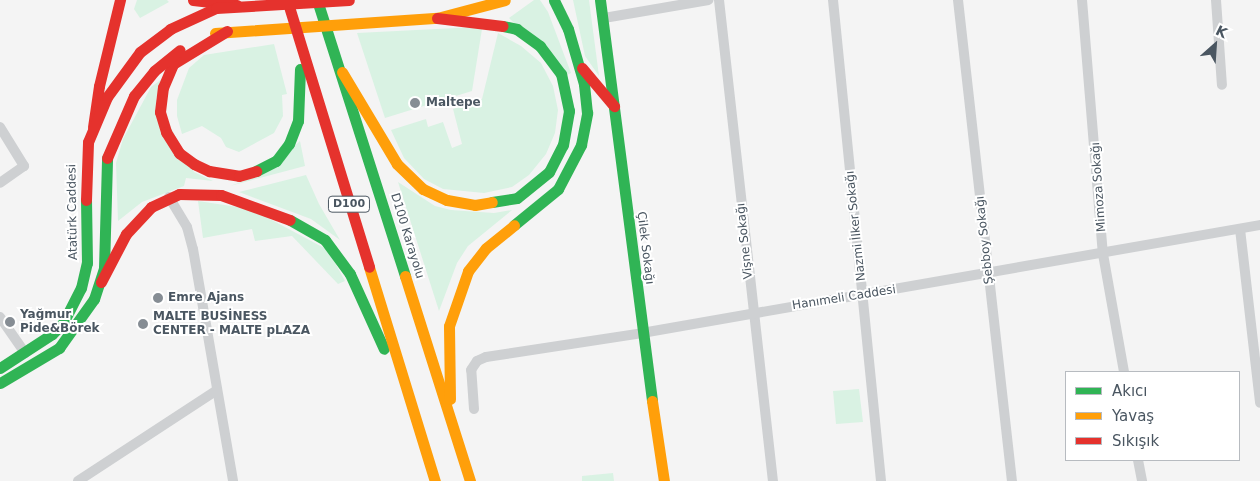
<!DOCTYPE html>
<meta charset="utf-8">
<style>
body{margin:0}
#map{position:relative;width:1260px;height:481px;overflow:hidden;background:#f4f4f4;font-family:"DejaVu Sans",sans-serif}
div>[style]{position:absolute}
.green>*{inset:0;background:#d9f2e3}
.street>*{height:10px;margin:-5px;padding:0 5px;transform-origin:5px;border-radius:5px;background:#ced0d2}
.fast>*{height:11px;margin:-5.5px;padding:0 5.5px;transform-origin:5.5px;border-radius:5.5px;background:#30b455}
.slow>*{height:11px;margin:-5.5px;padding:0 5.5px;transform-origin:5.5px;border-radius:5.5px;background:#ff9f0a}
.jam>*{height:11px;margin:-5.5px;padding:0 5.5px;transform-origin:5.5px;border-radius:5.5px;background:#e5322d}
.dots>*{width:14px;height:14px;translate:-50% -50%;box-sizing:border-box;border:2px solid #fff;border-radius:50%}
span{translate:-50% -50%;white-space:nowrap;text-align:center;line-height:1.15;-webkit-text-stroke:4px #fff;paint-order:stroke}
.shield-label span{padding:1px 4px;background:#fff;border:1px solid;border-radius:4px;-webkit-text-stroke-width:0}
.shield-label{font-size:11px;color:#4a5661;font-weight:700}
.poi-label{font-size:12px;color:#4a5661;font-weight:700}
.left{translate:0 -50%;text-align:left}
.street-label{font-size:12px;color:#4a5661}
.legend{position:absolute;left:1065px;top:371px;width:175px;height:90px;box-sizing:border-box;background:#fff;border:1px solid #b7bbc0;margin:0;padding:6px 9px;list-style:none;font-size:15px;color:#4a5661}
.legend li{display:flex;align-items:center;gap:10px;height:25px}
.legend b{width:25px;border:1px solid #b7bbc0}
.north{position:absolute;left:1190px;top:20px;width:50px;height:50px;-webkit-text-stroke:4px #fff;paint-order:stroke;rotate:26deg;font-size:14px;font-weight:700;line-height:20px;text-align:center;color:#4a5661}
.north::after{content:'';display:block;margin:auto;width:18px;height:22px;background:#4a5661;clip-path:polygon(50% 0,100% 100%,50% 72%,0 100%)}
</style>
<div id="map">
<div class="green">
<div style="clip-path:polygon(137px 0,167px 0,169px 2px,140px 18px,134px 9px)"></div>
<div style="clip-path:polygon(534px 0,540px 0,548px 12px,571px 73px,567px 75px,509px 18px)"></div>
<div style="clip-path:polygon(573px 0,589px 0,599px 76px,585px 56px)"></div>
<div style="clip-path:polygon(476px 27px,482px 29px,472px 91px,385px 118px,357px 33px)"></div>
<div style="clip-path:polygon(498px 33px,521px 46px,541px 63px,553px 86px,558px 110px,555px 133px,546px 154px,529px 175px,512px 187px,484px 193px,443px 189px,424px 179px,404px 158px,391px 130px,426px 119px,428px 127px,443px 122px,452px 148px,462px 144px,453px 109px,482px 99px)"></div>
<div style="clip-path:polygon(274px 44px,287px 94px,282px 95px,283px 116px,274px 133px,239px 152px,226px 147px,221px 138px,202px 126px,182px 134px,177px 116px,177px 100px,189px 68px,204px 55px)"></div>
<div style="clip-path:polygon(162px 79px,156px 99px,194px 172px,213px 181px,186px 178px,184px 186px,142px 202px,118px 221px,116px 163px,123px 139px,151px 87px)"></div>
<div style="clip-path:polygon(300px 141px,305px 166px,230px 186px,261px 175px)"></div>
<div style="clip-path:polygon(306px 175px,319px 204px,340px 240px,311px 219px,239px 192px)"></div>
<div style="clip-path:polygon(398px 182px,435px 206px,451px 210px,494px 213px,512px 210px,468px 246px,457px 263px,439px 311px)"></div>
<div style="clip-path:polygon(198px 201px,251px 209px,328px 250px,345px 281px,338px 284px,292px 236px,255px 241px,252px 229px,203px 238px)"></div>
<div style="clip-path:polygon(859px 389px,863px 422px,836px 424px,833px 391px)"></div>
<div style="clip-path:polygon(613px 473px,614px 481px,582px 481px,582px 476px)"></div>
</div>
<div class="street">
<div style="left:719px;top:0;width:484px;rotate:83.6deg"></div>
<div style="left:833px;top:0;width:483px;rotate:84.3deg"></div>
<div style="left:958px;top:0;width:484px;rotate:83.6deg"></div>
<div style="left:1082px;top:0;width:255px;rotate:85.3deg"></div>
<div style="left:1103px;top:254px;width:120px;rotate:79.9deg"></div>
<div style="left:1216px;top:0;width:85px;rotate:86deg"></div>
<div style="left:604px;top:18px;width:106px;rotate:-9.8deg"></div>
<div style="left:0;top:127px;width:46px;rotate:58.4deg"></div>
<div style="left:24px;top:166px;width:29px;rotate:145deg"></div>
<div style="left:169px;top:197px;width:35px;rotate:59deg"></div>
<div style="left:187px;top:227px;width:23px;rotate:75deg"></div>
<div style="left:193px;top:249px;width:235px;rotate:80.2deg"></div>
<div style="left:1240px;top:229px;width:175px;rotate:83.4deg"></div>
<div style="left:0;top:317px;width:44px;rotate:55.2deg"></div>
<div style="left:474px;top:409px;width:39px;rotate:-94deg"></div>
<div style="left:471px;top:370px;width:11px;rotate:-56deg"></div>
<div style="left:477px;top:361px;width:10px;rotate:-24deg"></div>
<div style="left:486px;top:357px;width:158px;rotate:-8.7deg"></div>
<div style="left:642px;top:333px;width:627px;rotate:-9.91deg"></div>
<div style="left:1138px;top:460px;width:21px;rotate:79deg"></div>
<div style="left:78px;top:481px;width:166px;rotate:-33.2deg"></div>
</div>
<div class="fast">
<div style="left:317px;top:0;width:290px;rotate:72.3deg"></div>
<div style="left:600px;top:0;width:404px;rotate:82.6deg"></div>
<div style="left:256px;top:171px;width:22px;rotate:-27deg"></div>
<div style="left:276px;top:161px;width:21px;rotate:-53deg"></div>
<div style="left:289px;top:144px;width:25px;rotate:-69deg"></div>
<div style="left:298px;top:121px;width:52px;rotate:-87.8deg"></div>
<div style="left:492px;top:202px;width:25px;rotate:-9deg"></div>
<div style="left:517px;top:198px;width:41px;rotate:-39.1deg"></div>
<div style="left:549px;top:172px;width:30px;rotate:-63deg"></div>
<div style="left:563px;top:145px;width:35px;rotate:-80deg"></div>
<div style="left:569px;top:111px;width:38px;rotate:-102deg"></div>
<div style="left:561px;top:74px;width:35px;rotate:-127deg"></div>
<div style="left:540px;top:46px;width:29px;rotate:-144deg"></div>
<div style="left:517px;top:29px;width:14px;rotate:-168deg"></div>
<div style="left:290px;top:220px;width:40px;rotate:29.7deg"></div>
<div style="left:325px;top:240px;width:42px;rotate:53.7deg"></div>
<div style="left:350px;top:274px;width:82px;rotate:65.6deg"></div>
<div style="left:514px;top:225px;width:57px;rotate:-39.3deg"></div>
<div style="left:558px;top:189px;width:50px;rotate:-62.4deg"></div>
<div style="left:581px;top:145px;width:33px;rotate:-79deg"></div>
<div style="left:587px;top:113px;width:29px;rotate:-96deg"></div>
<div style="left:584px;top:84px;width:57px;rotate:-106.2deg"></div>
<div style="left:568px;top:29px;width:32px;rotate:-116deg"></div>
<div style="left:0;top:368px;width:62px;rotate:-33.2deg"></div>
<div style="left:52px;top:334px;width:16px;rotate:-45deg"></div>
<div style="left:63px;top:323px;width:39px;rotate:-63deg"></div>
<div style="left:81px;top:288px;width:26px;rotate:-77deg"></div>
<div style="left:87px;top:263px;width:63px;rotate:-90.9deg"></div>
<div style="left:0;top:383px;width:69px;rotate:-30.7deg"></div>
<div style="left:59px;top:348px;width:60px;rotate:-54.5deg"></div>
<div style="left:94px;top:299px;width:33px;rotate:-72deg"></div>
<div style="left:104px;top:268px;width:110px;rotate:-88.4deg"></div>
</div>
<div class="slow">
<div style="left:215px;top:33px;width:223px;rotate:-3.9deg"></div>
<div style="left:437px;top:18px;width:70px;rotate:-14.8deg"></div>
<div style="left:342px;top:72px;width:107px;rotate:59.1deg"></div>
<div style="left:397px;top:164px;width:36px;rotate:44deg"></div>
<div style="left:423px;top:189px;width:26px;rotate:25deg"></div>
<div style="left:447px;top:200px;width:28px;rotate:10deg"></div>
<div style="left:475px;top:205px;width:17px;rotate:-10deg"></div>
<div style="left:369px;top:267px;width:224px;rotate:72.9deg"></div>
<div style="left:405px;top:276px;width:215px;rotate:72.4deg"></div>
<div style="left:450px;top:399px;width:73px;rotate:-90.8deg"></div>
<div style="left:449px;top:326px;width:58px;rotate:-70.9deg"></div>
<div style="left:468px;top:271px;width:29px;rotate:-52deg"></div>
<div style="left:486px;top:248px;width:36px;rotate:-39deg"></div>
<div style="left:652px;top:401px;width:81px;rotate:81.5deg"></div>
</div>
<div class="jam">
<div style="left:193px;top:0;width:44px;rotate:6.5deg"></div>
<div style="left:287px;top:0;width:279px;rotate:72.9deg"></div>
<div style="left:437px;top:18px;width:66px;rotate:6.9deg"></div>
<div style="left:227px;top:31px;width:63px;rotate:148.6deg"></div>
<div style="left:173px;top:64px;width:25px;rotate:113deg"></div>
<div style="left:163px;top:87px;width:25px;rotate:97deg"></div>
<div style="left:160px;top:112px;width:21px;rotate:73deg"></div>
<div style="left:166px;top:132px;width:25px;rotate:58deg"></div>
<div style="left:179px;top:153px;width:19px;rotate:36deg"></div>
<div style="left:194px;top:164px;width:17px;rotate:25deg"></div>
<div style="left:209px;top:171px;width:30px;rotate:9deg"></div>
<div style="left:239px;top:176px;width:18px;rotate:-16deg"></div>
<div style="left:582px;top:68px;width:50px;rotate:49.9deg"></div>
<div style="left:93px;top:127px;width:41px;rotate:-81.7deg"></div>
<div style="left:99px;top:86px;width:89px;rotate:-76.3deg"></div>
<div style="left:107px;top:158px;width:68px;rotate:-66.5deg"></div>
<div style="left:134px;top:96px;width:32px;rotate:-51deg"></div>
<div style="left:154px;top:71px;width:33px;rotate:-39deg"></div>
<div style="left:86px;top:200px;width:58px;rotate:-88deg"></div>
<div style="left:88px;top:142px;width:49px;rotate:-67.1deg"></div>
<div style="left:107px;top:97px;width:56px;rotate:-53.7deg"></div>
<div style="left:140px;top:52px;width:38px;rotate:-37deg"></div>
<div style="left:170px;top:29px;width:51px;rotate:-24.5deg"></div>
<div style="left:216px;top:8px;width:133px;rotate:-3.4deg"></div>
<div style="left:101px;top:282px;width:54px;rotate:-62.5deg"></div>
<div style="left:126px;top:234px;width:37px;rotate:-47deg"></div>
<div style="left:151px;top:207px;width:31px;rotate:-25deg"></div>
<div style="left:179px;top:194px;width:42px;rotate:1.4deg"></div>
<div style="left:221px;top:195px;width:73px;rotate:19.9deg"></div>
</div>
<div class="dots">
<div style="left:415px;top:103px;background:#868d94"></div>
<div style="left:158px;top:298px;background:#868d94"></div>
<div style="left:10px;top:322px;background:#868d94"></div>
<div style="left:143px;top:324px;background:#868d94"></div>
</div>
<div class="shield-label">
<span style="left:349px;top:204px">D100</span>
</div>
<div class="poi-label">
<span class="left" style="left:426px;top:103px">Maltepe</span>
<span class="left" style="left:168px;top:298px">Emre Ajans</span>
<span class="left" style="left:20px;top:322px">Yağmur<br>Pide&amp;Börek</span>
<span class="left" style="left:153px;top:324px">MALTE BUSİNESS<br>CENTER - MALTE pLAZA</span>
</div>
<div class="street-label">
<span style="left:1099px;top:187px;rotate:-94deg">Mimoza Sokağı</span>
<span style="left:73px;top:212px;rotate:-91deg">Atatürk Caddesi</span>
<span style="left:856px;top:226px;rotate:-96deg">Nazmi İlker Sokağı</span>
<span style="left:407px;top:236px;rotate:73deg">D100 Karayolu</span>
<span style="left:985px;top:240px;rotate:-96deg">Şebboy Sokağı</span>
<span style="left:745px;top:241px;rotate:-96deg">Vişne Sokağı</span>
<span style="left:645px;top:248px;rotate:83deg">Çilek Sokağı</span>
<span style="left:844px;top:298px;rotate:-9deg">Hanımeli Caddesi</span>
</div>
<ul class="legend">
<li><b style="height:6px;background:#30b455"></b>Akıcı</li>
<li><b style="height:6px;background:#ff9f0a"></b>Yavaş</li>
<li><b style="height:6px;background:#e5322d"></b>Sıkışık</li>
</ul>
<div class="north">K</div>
</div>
